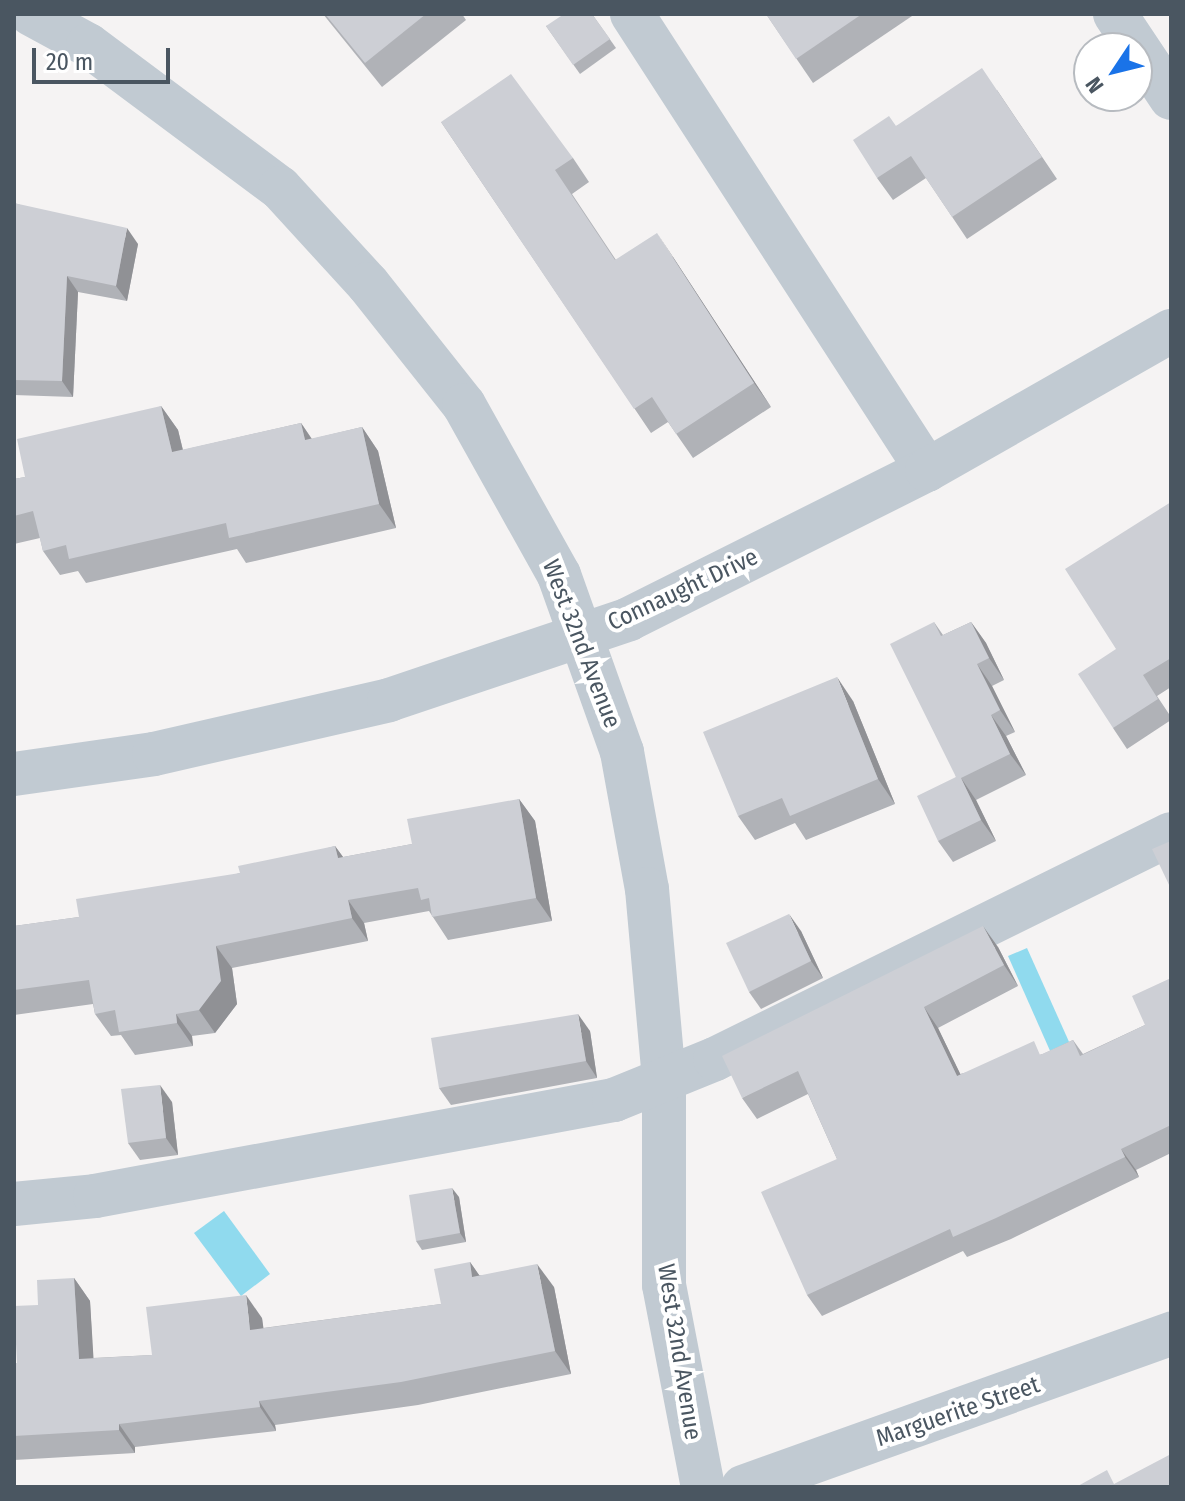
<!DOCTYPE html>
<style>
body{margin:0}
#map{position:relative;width:1185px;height:1501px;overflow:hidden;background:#f5f3f3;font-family:"Fira Sans Condensed",sans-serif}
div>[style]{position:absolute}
.water>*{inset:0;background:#90daee}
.minor>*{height:44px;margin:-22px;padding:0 22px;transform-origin:22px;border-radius:22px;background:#c1cad2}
.wall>*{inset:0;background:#b0b2b7}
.shaded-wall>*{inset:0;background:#909195}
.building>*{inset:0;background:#cdcfd5}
span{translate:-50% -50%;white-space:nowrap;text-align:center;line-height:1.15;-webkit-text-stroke:8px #fff;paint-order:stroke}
.street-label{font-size:24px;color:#4a5661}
.frame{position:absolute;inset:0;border:16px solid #4a5661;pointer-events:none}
.north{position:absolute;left:1073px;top:32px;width:80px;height:80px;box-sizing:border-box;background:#fff;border:2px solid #b7bbc0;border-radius:50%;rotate:235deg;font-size:22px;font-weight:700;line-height:32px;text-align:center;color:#4a5661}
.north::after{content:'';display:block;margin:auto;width:28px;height:36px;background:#1a73e8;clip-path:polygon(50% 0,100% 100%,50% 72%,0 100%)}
.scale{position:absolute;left:32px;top:48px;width:138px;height:36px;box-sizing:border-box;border:4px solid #4a5661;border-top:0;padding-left:10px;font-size:24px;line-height:28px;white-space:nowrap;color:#4a5661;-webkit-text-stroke:6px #fff;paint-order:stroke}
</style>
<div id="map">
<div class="water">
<div style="clip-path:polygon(1027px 948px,1070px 1044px,1051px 1053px,1008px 956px)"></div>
<div style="clip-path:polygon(224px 1211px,270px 1274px,241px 1296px,194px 1233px)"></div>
</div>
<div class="minor">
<div style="left:31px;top:14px;width:65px;rotate:28.5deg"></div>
<div style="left:88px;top:45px;width:239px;rotate:36.7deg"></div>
<div style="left:280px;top:188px;width:130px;rotate:47.5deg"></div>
<div style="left:368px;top:284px;width:154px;rotate:51.6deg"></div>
<div style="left:464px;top:405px;width:195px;rotate:60.8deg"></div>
<div style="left:559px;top:575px;width:188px;rotate:70.4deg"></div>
<div style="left:622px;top:752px;width:139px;rotate:79.7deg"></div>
<div style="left:647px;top:889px;width:192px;rotate:84.9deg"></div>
<div style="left:664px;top:1080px;width:205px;rotate:90deg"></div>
<div style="left:664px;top:1285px;width:206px;rotate:79.1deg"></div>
<div style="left:632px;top:14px;width:543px;rotate:57.1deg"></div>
<div style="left:1115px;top:14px;width:101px;rotate:56.3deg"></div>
<div style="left:14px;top:774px;width:141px;rotate:-8.1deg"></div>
<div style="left:154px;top:754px;width:241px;rotate:-12.9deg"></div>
<div style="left:389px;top:700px;width:253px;rotate:-18.6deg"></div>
<div style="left:629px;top:619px;width:333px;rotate:-26.6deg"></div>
<div style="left:927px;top:470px;width:281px;rotate:-29.7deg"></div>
<div style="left:14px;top:1204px;width:81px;rotate:-5.6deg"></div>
<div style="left:95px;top:1196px;width:528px;rotate:-10.48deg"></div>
<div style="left:614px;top:1100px;width:109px;rotate:-22.1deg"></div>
<div style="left:715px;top:1059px;width:508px;rotate:-26.26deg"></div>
<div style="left:743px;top:1487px;width:455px;rotate:-19.7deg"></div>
</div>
<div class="wall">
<div style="clip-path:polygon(323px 14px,462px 14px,466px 20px,382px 87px)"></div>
<div style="clip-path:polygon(592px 14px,616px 48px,580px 74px,546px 26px)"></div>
<div style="clip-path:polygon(766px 14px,915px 14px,813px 83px)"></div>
<div style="clip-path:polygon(997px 90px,1057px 179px,967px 239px,926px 178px,893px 200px,877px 178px,896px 126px)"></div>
<div style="clip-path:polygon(441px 122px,573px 158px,589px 182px,572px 194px,616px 260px,673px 257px,771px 407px,693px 458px,668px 422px,651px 433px)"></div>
<div style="clip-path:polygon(14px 203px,138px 244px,127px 301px,78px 292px,73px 397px,14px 395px)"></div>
<div style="clip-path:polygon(161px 406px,178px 430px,183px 450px,301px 423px,312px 439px,362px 427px,378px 451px,396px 528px,246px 563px,237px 549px,86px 583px,78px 571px,60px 575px,43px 551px,40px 538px,14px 544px,14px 479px,25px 477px)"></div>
<div style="clip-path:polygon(1171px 502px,1171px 687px,1157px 696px,1171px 717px,1171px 720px,1127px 749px,1113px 728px,1116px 649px)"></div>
<div style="clip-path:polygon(934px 622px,943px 635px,971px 622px,986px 643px,1004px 680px,992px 686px,1015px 732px,1006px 736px,1026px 775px,976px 800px,996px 841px,953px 862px,938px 841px,956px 777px)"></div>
<div style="clip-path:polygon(853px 701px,895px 804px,806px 840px,795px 823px,755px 840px,738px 816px)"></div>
<div style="clip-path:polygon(519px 799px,535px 821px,552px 921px,448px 940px,429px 911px,364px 923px,368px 941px,232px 968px,237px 1004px,215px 1033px,192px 1036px,193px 1046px,135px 1055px,121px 1035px,111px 1036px,95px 1014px,93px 1004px,14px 1015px,14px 926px,79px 917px,240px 873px,335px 846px,343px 857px,412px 844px)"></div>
<div style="clip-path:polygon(801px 931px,823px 978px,761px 1009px,749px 992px)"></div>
<div style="clip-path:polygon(998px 947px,1018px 986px,938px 1028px,960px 1074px,1043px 1054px,1073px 1040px,1083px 1054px,1145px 1025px,1171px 978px,1171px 1153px,1136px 1170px,1139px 1177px,1011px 1239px,967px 1257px,963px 1251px,822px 1316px,807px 1295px,837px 1159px,808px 1094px,757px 1119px,742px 1098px)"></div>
<div style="clip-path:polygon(590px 1031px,597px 1078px,451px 1105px,439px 1088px)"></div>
<div style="clip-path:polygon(172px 1102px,178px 1155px,140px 1160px,128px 1143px)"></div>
<div style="clip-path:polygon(459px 1197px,466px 1242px,422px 1250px,416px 1241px)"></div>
<div style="clip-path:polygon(470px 1262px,479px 1275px,554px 1287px,571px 1374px,418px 1405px,275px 1425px,276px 1431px,135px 1447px,135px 1453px,14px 1460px,14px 1363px,17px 1363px,38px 1305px,74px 1278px,90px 1301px,93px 1358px,152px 1355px,262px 1318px,263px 1328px,441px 1304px)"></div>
</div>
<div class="shaded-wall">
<div style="clip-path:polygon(127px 228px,138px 244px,127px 301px,116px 286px)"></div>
<div style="clip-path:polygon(657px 233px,673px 257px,771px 407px,754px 383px)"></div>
<div style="clip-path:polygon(67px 276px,78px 292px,73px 397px,62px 381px)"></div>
<div style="clip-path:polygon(161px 406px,178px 430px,189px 476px,172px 452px)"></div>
<div style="clip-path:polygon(301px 423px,317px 447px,305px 440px)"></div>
<div style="clip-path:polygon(362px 427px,378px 451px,396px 528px,379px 504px)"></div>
<div style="clip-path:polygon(971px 622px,986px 643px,1004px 680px,989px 658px)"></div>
<div style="clip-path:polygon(977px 664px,992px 686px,1015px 732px,1000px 710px)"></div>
<div style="clip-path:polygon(837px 677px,853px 701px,895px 804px,878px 779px)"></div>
<div style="clip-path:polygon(991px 715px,1006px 736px,1026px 775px,1010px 754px)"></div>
<div style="clip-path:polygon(961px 778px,976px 800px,996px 841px,981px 820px)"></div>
<div style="clip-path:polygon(519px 799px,535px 821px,552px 921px,536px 898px)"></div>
<div style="clip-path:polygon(335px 846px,351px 868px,338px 858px)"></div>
<div style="clip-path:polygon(348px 900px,364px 923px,368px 941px,352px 918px)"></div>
<div style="clip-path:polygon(789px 914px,801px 931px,823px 978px,811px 961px)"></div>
<div style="clip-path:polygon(983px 926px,998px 947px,1018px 986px,1004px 965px)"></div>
<div style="clip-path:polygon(216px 946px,232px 968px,237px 1004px,215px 1033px,199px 1010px)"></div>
<div style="clip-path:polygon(924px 1007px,938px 1028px,971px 1096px,957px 1076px)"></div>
<div style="clip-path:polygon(176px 1014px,192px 1036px,193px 1046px,177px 1023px)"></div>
<div style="clip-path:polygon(578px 1014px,590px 1031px,597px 1078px,586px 1061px)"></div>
<div style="clip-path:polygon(160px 1085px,172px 1102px,178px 1155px,166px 1138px)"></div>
<div style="clip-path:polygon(1121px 1149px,1136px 1170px,1139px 1177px,1125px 1157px)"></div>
<div style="clip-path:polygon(452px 1188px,459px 1197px,466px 1242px,460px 1233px)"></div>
<div style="clip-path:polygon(470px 1262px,486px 1285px,472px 1277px)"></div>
<div style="clip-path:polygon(537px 1264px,554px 1287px,571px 1374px,555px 1351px)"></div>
<div style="clip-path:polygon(74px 1278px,90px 1301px,95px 1382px,79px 1359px)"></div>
<div style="clip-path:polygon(246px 1295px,262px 1318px,267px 1353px,250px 1330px)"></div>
<div style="clip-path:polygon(259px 1401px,275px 1425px,276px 1431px,260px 1407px)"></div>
<div style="clip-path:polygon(119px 1424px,135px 1447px,135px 1453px,119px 1430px)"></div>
</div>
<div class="building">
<div style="clip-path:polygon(325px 14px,426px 14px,365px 63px)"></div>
<div style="clip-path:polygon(564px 14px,592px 14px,610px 39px,573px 65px,546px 26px)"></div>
<div style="clip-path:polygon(766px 14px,862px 14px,796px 59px)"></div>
<div style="clip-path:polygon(982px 68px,1042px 157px,952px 217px,911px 156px,877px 178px,853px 140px,889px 116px,896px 126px)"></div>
<div style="clip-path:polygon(511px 74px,573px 158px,555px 170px,615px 260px,657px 233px,754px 383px,676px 434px,652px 397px,634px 409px,441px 122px)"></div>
<div style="clip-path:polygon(14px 203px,127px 228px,116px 286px,67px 276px,62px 381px,14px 380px)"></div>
<div style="clip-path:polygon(161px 406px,172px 452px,301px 423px,305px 440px,362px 427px,379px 504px,229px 538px,226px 523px,69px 559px,66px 545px,43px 551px,33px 511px,14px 516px,14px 479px,25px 477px,17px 439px)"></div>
<div style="clip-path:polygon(1171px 502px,1171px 658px,1143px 675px,1158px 699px,1113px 728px,1078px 674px,1116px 649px,1065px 569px)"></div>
<div style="clip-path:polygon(934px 622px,941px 636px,971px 622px,989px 658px,977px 664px,1000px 710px,991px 715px,1010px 754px,961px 778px,981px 820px,938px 841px,917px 796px,956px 777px,890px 644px)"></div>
<div style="clip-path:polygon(837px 677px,878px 779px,790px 816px,782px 798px,738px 816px,703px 732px)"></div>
<div style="clip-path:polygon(519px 799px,536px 898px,432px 917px,429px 898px,421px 900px,418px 888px,348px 900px,352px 918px,216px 946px,221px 981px,199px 1010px,176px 1014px,177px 1023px,119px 1032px,115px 1010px,95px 1014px,89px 980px,14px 990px,14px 926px,79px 917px,76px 899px,240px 873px,238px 866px,335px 846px,338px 858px,412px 844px,407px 819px)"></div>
<div style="clip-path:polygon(1171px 841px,1171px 889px,1152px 849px)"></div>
<div style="clip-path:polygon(789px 914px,811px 961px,749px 992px,726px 943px)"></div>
<div style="clip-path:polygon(983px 926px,1004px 965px,924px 1007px,957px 1076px,1034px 1041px,1040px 1055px,1073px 1040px,1080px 1056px,1145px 1025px,1132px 996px,1171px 978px,1171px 1125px,1121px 1149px,1125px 1157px,996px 1218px,953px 1237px,950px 1229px,807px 1295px,761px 1192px,837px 1159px,798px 1071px,742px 1098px,722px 1056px)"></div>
<div style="clip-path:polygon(578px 1014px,586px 1061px,439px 1088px,431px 1038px)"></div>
<div style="clip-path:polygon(160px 1085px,166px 1138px,128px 1143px,121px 1089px)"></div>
<div style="clip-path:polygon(452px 1188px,460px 1233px,416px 1241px,409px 1195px)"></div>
<div style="clip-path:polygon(470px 1262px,472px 1277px,537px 1264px,555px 1351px,401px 1382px,259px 1401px,260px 1407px,119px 1424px,119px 1430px,14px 1436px,14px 1363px,17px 1363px,14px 1306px,38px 1305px,37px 1280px,74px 1278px,79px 1359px,152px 1355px,146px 1307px,246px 1295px,250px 1330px,441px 1304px,434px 1269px)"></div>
<div style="clip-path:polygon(1171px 1454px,1171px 1487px,1076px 1487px,1107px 1470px,1114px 1484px)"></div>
</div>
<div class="street-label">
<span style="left:683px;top:590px;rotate:-25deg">Connaught Drive</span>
<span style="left:581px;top:644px;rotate:69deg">West 32nd Avenue</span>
<span style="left:679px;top:1352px;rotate:81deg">West 32nd Avenue</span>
<span style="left:958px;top:1412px;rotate:-19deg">Marguerite Street</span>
</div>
<div class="frame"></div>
<div class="north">N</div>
<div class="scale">20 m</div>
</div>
